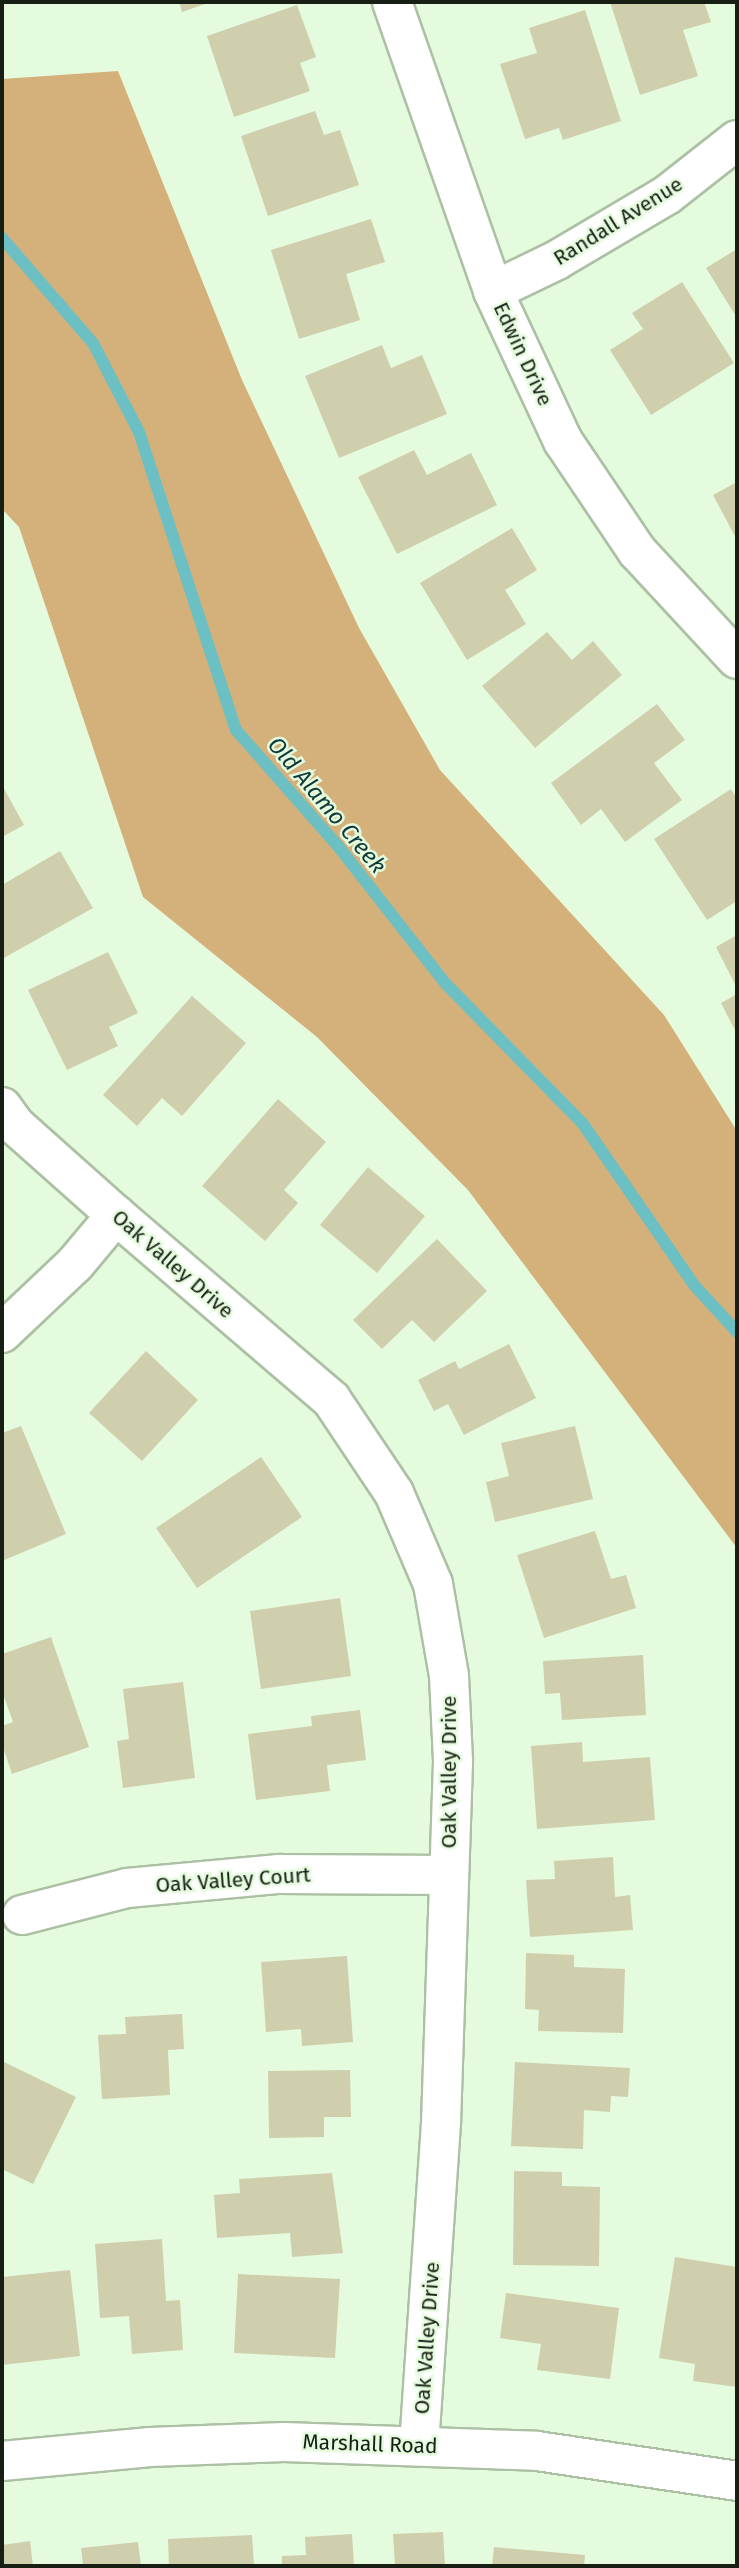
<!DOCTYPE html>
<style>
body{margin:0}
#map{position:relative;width:739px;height:2568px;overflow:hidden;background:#e5fbdd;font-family:"Fira Sans",sans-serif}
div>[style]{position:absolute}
.forest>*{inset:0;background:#d4b07a}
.stream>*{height:12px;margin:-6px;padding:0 6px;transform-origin:6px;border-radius:6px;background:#6cc0c3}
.building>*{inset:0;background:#cfcfae}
.roads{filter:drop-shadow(2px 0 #acc0a4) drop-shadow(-2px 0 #acc0a4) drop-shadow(0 2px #acc0a4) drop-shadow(0 -2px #acc0a4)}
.minor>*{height:38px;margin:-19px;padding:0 19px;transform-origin:19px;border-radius:19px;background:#fff}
.tertiary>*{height:38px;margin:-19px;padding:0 19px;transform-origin:19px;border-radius:19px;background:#fff}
span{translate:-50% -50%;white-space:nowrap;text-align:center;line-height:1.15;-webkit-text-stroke:5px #e5fbdd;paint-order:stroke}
.street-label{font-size:21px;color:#171f15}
.water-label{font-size:23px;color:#10393a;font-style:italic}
.frame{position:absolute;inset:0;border:4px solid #171f15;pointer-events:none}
</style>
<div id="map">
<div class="forest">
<div style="clip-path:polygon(118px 71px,242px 380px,359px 628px,440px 770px,664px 1015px,737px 1131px,737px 1548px,468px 1190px,317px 1037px,143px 897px,19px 527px,2px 509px,2px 79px)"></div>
</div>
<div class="stream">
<div style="left:2px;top:238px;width:139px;rotate:49.1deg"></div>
<div style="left:93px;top:343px;width:100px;rotate:62.7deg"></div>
<div style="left:139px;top:432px;width:313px;rotate:72deg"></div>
<div style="left:236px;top:730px;width:154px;rotate:48.7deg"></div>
<div style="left:338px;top:846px;width:175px;rotate:52deg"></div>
<div style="left:446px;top:984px;width:196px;rotate:45.6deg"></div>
<div style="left:583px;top:1124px;width:196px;rotate:55.4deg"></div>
<div style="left:694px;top:1285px;width:64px;rotate:47.5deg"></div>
</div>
<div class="building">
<div style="clip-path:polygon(179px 2px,211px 2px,182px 12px)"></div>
<div style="clip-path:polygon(610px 2px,704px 2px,711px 22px,683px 30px,698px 76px,640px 95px)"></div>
<div style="clip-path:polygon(297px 5px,316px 57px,300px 63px,310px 91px,234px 117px,207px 36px)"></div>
<div style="clip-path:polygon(585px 10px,621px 121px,563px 140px,559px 128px,525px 139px,500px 64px,537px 53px,529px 28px)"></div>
<div style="clip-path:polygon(315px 111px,324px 135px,340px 130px,359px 185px,268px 216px,241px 136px)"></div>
<div style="clip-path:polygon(371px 219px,385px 262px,346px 274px,360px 320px,299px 339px,271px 250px)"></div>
<div style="clip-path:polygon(737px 249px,737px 318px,706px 268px)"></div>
<div style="clip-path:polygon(682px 282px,734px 363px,651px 415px,610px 350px,643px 329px,632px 313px)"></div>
<div style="clip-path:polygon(382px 345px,391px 368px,422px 355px,447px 414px,339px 458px,305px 376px)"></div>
<div style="clip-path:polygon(414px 450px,427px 475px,471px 453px,497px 505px,397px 554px,358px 477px)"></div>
<div style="clip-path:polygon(737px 482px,737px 540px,713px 495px)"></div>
<div style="clip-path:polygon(512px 528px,537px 570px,505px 590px,526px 624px,467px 660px,420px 583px)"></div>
<div style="clip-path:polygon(547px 632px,572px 660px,593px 641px,622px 675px,535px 748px,482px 686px)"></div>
<div style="clip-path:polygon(657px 704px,685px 740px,654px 763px,682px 800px,625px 842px,601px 809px,581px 825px,551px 783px)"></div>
<div style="clip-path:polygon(2px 785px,24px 825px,2px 837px)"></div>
<div style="clip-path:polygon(731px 789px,737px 799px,737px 901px,707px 920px,654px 839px)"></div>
<div style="clip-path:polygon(60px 851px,93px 908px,2px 959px,2px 885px)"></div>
<div style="clip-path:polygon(737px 935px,737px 988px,716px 947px)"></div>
<div style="clip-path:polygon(108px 952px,138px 1013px,109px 1027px,118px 1046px,67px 1070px,28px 990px)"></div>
<div style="clip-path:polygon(737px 994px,737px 1034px,721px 1003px)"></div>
<div style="clip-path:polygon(192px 996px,246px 1043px,182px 1116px,162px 1098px,137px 1126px,103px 1095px)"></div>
<div style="clip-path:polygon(278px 1099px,326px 1142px,284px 1190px,298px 1203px,265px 1241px,202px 1186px)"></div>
<div style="clip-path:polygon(368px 1167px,425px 1216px,377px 1273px,320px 1225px)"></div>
<div style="clip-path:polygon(437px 1239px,487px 1291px,434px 1342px,412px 1320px,382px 1349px,353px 1320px)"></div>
<div style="clip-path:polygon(509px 1344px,536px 1398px,464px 1435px,448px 1404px,434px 1411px,418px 1380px,455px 1361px,459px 1369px)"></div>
<div style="clip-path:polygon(146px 1351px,198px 1400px,142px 1461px,89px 1413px)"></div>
<div style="clip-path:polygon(21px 1426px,66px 1534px,2px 1561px,2px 1433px)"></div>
<div style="clip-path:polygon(575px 1426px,593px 1499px,495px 1522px,486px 1482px,509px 1476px,501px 1443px)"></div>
<div style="clip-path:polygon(261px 1457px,302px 1517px,197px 1588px,156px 1528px)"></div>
<div style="clip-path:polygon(595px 1531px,611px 1579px,626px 1575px,636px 1608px,544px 1638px,517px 1555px)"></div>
<div style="clip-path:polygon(340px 1598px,351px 1676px,261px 1689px,250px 1611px)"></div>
<div style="clip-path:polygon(51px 1637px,89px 1747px,12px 1774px,2px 1744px,2px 1726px,13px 1722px,2px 1691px,2px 1654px)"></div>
<div style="clip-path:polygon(643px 1655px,646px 1715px,562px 1720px,560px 1693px,545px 1694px,543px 1661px)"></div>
<div style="clip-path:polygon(183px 1682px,195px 1778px,123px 1788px,117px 1741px,129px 1739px,123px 1689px)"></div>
<div style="clip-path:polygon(360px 1710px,366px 1760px,327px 1765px,330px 1791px,256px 1800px,248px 1734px,312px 1726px,311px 1716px)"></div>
<div style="clip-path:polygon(582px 1742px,583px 1762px,650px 1757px,655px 1820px,537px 1829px,531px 1746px)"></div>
<div style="clip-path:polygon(613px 1857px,615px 1897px,630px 1895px,633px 1930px,530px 1937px,526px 1880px,555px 1879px,554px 1861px)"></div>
<div style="clip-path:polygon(526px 1953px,574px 1955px,574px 1967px,625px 1969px,623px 2033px,538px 2031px,539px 2010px,525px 2009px)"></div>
<div style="clip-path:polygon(347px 1956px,353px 2042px,302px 2046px,301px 2029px,266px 2032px,261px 1962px)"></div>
<div style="clip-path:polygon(182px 2014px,184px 2049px,168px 2050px,170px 2095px,102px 2099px,98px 2035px,126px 2034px,125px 2017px)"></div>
<div style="clip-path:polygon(2px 2061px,76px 2097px,33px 2184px,2px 2169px)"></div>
<div style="clip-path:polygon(515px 2062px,630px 2068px,628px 2097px,611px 2096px,610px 2112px,584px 2110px,583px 2149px,511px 2146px)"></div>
<div style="clip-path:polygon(350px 2070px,351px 2117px,324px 2117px,324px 2137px,269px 2138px,268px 2071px)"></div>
<div style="clip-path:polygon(514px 2171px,562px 2172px,562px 2186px,600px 2187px,599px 2266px,513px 2265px)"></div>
<div style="clip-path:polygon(332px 2173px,343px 2253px,292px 2257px,290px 2233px,217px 2238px,214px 2195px,240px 2193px,239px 2179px)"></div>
<div style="clip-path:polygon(162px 2239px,166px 2301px,180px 2300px,183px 2350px,132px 2354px,129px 2316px,100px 2318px,95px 2244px)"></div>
<div style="clip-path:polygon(675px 2257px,737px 2267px,737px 2387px,693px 2381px,695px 2364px,659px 2358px)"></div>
<div style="clip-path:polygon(70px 2270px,80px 2356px,2px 2365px,2px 2277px)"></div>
<div style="clip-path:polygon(238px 2274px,340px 2279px,335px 2358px,234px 2353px)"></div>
<div style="clip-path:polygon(506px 2293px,619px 2308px,610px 2379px,537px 2370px,541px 2344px,500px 2338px)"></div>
<div style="clip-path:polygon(443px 2532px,445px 2566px,395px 2566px,393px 2534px)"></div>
<div style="clip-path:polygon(352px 2534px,354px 2566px,282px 2566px,282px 2556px,306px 2555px,305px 2537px)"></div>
<div style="clip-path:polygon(252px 2535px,254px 2566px,169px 2566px,168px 2539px)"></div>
<div style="clip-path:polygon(30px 2541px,33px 2566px,2px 2566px,2px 2545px)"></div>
<div style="clip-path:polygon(138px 2542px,141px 2566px,83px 2566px,81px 2548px)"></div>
<div style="clip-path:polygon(494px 2547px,585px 2555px,584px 2566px,492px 2566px)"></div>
</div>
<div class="roads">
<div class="minor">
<div style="left:392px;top:2px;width:306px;rotate:70.7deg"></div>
<div style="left:493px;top:291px;width:166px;rotate:65deg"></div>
<div style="left:563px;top:441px;width:133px;rotate:56.1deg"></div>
<div style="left:637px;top:551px;width:147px;rotate:47.2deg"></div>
<div style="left:493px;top:291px;width:71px;rotate:-25.8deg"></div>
<div style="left:557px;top:260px;width:128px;rotate:-30.6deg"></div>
<div style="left:667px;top:195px;width:89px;rotate:-38.2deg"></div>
<div style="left:2px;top:1107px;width:24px;rotate:54deg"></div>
<div style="left:16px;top:1126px;width:134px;rotate:41.7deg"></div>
<div style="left:116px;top:1215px;width:283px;rotate:40.6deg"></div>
<div style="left:331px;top:1399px;width:113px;rotate:56.2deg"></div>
<div style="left:394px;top:1493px;width:99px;rotate:66.8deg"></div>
<div style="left:433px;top:1584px;width:93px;rotate:80.1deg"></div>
<div style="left:449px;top:1676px;width:86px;rotate:87.3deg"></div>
<div style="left:453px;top:1762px;width:361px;rotate:91.9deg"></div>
<div style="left:441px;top:2123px;width:323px;rotate:93.9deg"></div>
<div style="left:2px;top:1333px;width:100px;rotate:-43.4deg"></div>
<div style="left:75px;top:1264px;width:64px;rotate:-50.1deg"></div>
<div style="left:22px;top:1915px;width:108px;rotate:-14.4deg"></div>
<div style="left:127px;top:1888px;width:153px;rotate:-5.3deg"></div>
<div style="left:279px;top:1874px;width:169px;rotate:0.3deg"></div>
</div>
<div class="tertiary">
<div style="left:2px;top:2461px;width:149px;rotate:-5.4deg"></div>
<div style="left:150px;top:2447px;width:134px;rotate:-2.1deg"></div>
<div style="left:284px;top:2442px;width:253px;rotate:2deg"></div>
<div style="left:537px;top:2451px;width:202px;rotate:8.5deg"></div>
</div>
</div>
<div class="street-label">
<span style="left:618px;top:221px;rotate:-32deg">Randall Avenue</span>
<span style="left:523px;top:354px;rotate:65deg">Edwin Drive</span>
<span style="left:173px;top:1264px;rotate:41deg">Oak Valley Drive</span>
<span style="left:449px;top:1772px;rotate:-90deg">Oak Valley Drive</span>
<span style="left:233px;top:1880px;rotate:-4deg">Oak Valley Court</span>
<span style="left:427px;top:2338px;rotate:-86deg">Oak Valley Drive</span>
<span style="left:370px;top:2444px;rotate:2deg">Marshall Road</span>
</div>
<div class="water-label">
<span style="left:327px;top:805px;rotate:50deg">Old Alamo Creek</span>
</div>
<div class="frame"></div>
</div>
